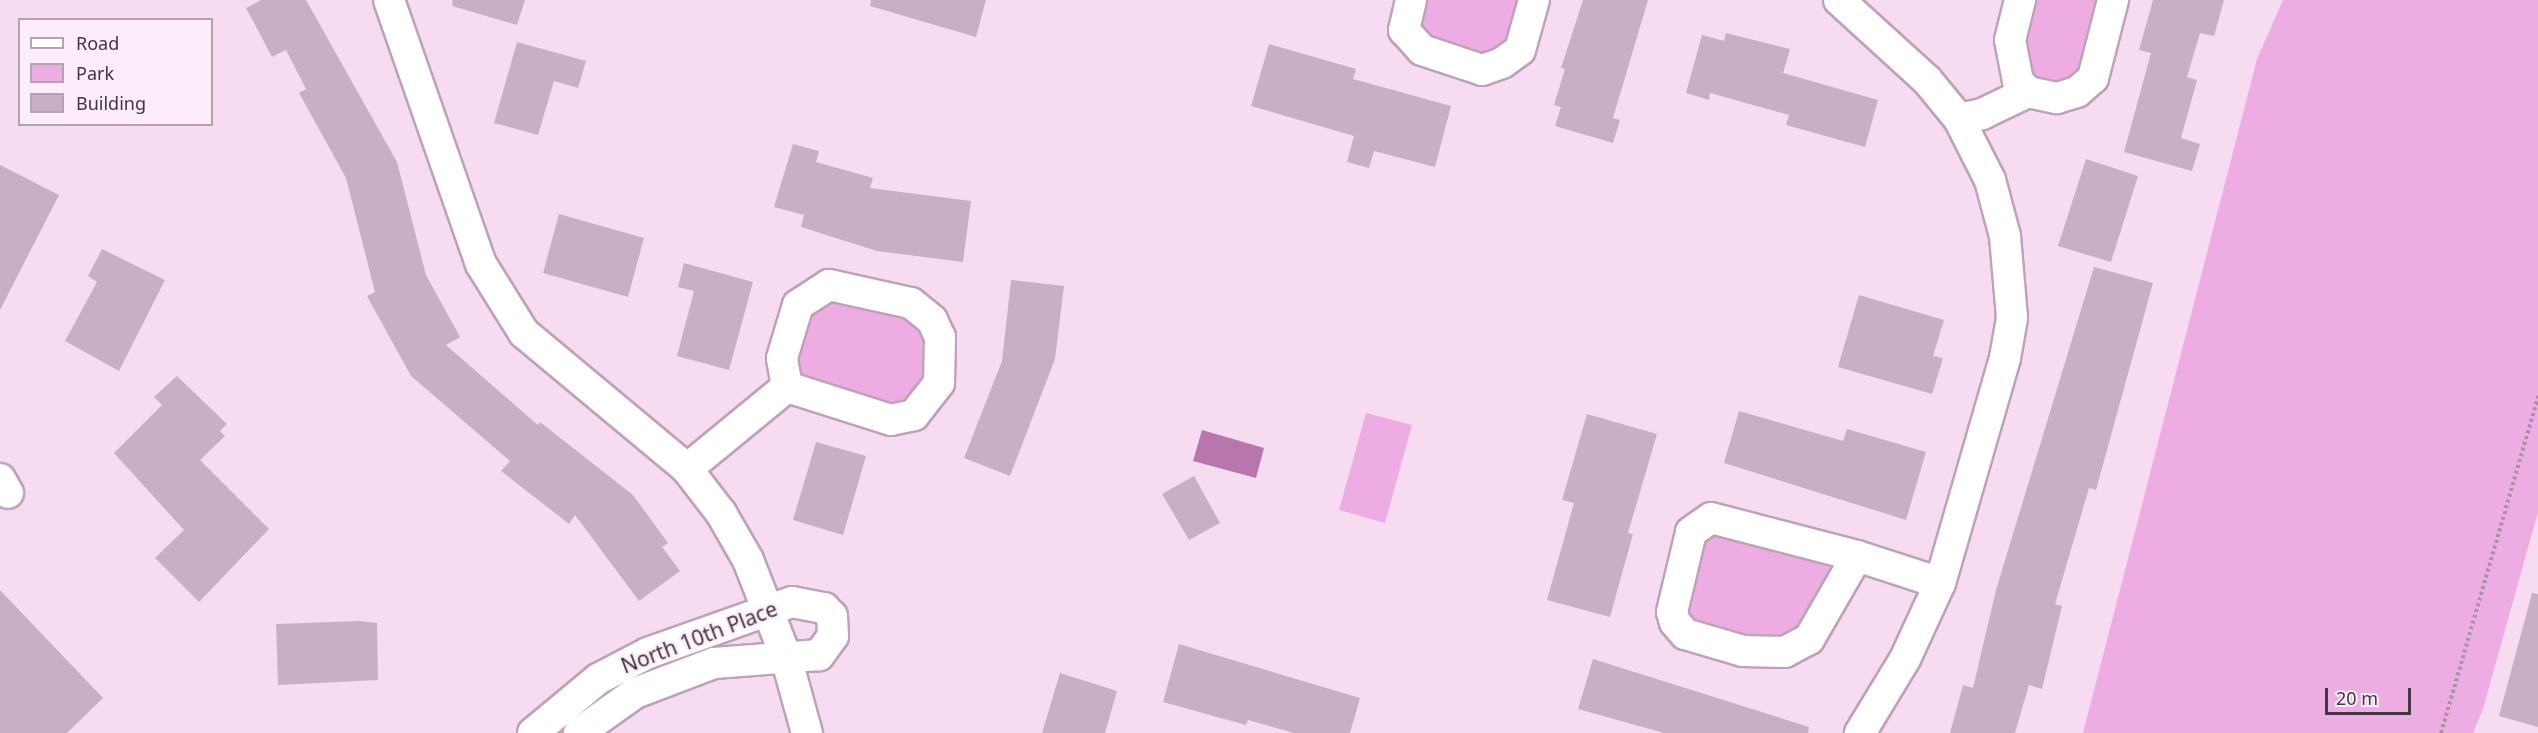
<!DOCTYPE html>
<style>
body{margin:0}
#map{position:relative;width:2538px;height:733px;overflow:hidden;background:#f7dbf1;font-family:"Noto Sans",sans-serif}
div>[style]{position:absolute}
.green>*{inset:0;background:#eeade2}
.water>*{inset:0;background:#b876ad}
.building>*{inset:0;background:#caafc4}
.path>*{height:4px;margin-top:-2px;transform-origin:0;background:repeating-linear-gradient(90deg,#a893a3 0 3px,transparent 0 6px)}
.roads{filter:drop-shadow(2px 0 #bea3b8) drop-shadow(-2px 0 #bea3b8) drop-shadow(0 2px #bea3b8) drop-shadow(0 -2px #bea3b8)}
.street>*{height:30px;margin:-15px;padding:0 15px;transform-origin:15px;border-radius:15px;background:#fff}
span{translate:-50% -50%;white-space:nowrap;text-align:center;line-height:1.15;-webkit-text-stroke:4.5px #fdecf9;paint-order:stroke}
.street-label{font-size:21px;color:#423740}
.legend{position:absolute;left:18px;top:18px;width:195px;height:108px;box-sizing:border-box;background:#fdecf9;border:2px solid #b2a4af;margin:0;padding:8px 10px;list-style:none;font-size:18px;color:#423740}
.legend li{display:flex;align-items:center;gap:12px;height:30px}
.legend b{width:30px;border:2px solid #b2a4af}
.scale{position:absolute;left:2325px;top:688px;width:86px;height:27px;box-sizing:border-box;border:3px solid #423740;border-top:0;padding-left:8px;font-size:18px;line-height:21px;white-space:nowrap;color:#423740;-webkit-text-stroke:4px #fdecf9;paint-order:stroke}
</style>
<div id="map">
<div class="green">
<div style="clip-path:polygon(1411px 0,1534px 0,1502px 63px,1422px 50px)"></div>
<div style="clip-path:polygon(2020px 0,2113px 0,2093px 78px,2028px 92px)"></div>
<div style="clip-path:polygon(2283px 0,2538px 0,2538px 512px,2483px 709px,2473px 733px,2083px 733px,2257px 59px)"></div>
<div style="clip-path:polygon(813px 292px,911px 303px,940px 337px,914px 415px,803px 395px,788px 331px)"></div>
<div style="clip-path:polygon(1366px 413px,1412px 425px,1385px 523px,1339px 510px)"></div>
<div style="clip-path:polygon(1711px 518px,1857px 556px,1809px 639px,1685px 634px,1691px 532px)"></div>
</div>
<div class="water">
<div style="clip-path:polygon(1202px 430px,1264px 448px,1256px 478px,1193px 461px)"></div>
</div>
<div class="building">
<div style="clip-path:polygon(261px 0,306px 0,397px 162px,426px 275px,460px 337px,446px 345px,538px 425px,540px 422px,633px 495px,668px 543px,662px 547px,680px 571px,639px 601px,575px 515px,569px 524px,501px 471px,510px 461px,411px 376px,367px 296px,375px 292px,346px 178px,299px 93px,306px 89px,286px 50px,272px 57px,246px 8px)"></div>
<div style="clip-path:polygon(453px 0,525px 0,517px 25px,452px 6px)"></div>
<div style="clip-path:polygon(871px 0,986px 0,976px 37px,870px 6px)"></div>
<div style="clip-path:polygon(1583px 0,1648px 0,1613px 118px,1620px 120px,1613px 143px,1555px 126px,1561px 107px,1554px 105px,1565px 69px,1561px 68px)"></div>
<div style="clip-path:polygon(2153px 0,2224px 0,2214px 36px,2200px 33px,2187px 77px,2197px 80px,2181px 138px,2200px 144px,2192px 171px,2124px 152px,2151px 53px,2139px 50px)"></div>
<div style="clip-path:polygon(1726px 33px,1790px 49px,1783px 73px,1878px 100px,1865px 147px,1786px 125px,1789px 115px,1710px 93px,1709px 100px,1686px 93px,1702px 35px,1724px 41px)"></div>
<div style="clip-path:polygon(517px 42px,586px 61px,578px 88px,554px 81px,538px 135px,494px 123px)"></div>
<div style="clip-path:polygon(1269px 44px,1356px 69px,1353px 79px,1451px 106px,1435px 167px,1374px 151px,1369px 168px,1347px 162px,1354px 136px,1251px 106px)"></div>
<div style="clip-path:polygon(793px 144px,819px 151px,816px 162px,873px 178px,870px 188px,971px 201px,963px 262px,877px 251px,801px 227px,804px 215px,774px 207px)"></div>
<div style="clip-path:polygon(2086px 159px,2138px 176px,2111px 262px,2058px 246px)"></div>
<div style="clip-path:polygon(0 165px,59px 195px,0 310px)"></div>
<div style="clip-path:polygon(559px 214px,644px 238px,628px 297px,543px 273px)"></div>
<div style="clip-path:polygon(102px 249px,165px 280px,119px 371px,65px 341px,97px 282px,88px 276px)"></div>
<div style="clip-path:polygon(684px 263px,753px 282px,729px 370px,677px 356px,694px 291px,678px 287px)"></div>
<div style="clip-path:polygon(2094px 267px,2153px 283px,2096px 490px,2089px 488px,2055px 604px,2062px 606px,2042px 689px,2029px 685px,2015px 733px,1950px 733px,1963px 685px,1973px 688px,1996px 590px)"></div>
<div style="clip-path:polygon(1011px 280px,1064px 286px,1055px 359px,1010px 476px,964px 458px,1002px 361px)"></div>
<div style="clip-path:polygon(1859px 295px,1944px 320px,1933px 356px,1943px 358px,1932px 394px,1838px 367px)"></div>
<div style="clip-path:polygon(177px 376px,227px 424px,220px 431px,225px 436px,200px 460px,269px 529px,199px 602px,155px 558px,184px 530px,114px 453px,162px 405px,154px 397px)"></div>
<div style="clip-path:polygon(1739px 411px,1843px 441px,1847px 429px,1926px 452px,1906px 520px,1724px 463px)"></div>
<div style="clip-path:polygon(1587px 414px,1657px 434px,1628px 533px,1633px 534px,1610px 617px,1547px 600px,1574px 503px,1562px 500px)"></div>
<div style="clip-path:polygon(816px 442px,866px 456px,843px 535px,793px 520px)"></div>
<div style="clip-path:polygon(1194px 476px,1220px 523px,1189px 540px,1162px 494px)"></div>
<div style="clip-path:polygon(0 590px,103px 698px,67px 733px,0 733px)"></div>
<div style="clip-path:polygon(2532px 593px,2538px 594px,2538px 727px,2499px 716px)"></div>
<div style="clip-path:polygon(359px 621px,377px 623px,378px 680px,278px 685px,276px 624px)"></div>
<div style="clip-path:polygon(1179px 644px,1360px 698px,1350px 733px,1294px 733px,1248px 720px,1246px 725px,1163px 702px)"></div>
<div style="clip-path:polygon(1593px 659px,1809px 727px,1808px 733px,1664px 733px,1578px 709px)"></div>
<div style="clip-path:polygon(1060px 673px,1117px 691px,1105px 733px,1042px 733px)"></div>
</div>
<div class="path">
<div style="left:2441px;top:733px;width:351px;rotate:-73.9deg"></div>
</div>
<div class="roads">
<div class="street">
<div style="left:389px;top:0;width:280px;rotate:70.8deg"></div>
<div style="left:481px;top:264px;width:81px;rotate:58.1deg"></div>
<div style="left:524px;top:333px;width:212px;rotate:39.8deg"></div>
<div style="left:687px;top:469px;width:56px;rotate:52.3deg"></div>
<div style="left:721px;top:513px;width:54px;rotate:60.1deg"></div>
<div style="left:748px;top:560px;width:104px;rotate:68.6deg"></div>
<div style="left:786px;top:657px;width:79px;rotate:74.6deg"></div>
<div style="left:1411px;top:0;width:31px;rotate:103deg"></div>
<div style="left:1404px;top:30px;width:27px;rotate:48deg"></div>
<div style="left:1422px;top:50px;width:63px;rotate:18.4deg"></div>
<div style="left:1482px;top:70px;width:21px;rotate:-19deg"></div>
<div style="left:1502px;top:63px;width:22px;rotate:-36deg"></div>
<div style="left:1520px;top:50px;width:52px;rotate:-74.4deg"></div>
<div style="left:1839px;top:0;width:119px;rotate:42.3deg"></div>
<div style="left:1927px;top:80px;width:50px;rotate:50.6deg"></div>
<div style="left:1959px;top:119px;width:68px;rotate:63.1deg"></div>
<div style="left:1990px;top:180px;width:58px;rotate:75deg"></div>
<div style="left:2005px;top:236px;width:82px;rotate:85.1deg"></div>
<div style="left:2012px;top:318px;width:41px;rotate:99.9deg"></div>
<div style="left:2005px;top:358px;width:234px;rotate:106.1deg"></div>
<div style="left:1940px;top:583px;width:84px;rotate:114.7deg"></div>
<div style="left:1905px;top:659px;width:87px;rotate:121.3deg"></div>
<div style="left:2020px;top:0;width:41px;rotate:104deg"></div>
<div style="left:2010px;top:40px;width:42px;rotate:79deg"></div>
<div style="left:2018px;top:81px;width:15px;rotate:48deg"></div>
<div style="left:2028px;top:92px;width:30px;rotate:12deg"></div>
<div style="left:2057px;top:98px;width:21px;rotate:-17deg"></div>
<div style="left:2077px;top:92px;width:21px;rotate:-41deg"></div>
<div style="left:2093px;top:78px;width:81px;rotate:-75.6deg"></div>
<div style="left:1959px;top:119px;width:24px;rotate:-12deg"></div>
<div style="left:1982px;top:114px;width:51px;rotate:-25.6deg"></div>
<div style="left:829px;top:285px;width:84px;rotate:12.4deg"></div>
<div style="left:911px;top:303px;width:27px;rotate:39deg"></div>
<div style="left:932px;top:320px;width:19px;rotate:65deg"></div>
<div style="left:940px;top:337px;width:46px;rotate:91.2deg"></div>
<div style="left:939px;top:383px;width:41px;rotate:128deg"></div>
<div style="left:914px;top:415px;width:24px;rotate:168deg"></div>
<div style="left:891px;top:420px;width:109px;rotate:-162.4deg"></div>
<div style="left:787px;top:387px;width:29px;rotate:-100deg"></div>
<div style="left:782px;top:358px;width:55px;rotate:-73.2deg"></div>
<div style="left:798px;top:305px;width:37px;rotate:-33deg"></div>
<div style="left:687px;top:469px;width:129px;rotate:-39.4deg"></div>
<div style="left:0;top:479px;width:16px;rotate:60deg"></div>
<div style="left:1857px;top:556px;width:96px;rotate:120deg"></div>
<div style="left:1809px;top:639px;width:27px;rotate:152deg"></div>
<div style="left:1785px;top:652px;width:42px;rotate:-178.6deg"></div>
<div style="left:1743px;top:651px;width:60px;rotate:-163.7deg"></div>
<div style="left:1685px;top:634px;width:16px;rotate:-130deg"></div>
<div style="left:1675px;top:622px;width:10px;rotate:-107deg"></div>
<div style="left:1672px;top:612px;width:82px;rotate:-76.6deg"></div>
<div style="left:1691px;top:532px;width:24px;rotate:-35deg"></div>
<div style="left:1711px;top:518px;width:151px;rotate:14.6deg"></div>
<div style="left:1857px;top:556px;width:87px;rotate:18deg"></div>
<div style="left:533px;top:733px;width:85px;rotate:-39.7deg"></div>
<div style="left:598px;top:679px;width:56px;rotate:-27.5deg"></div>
<div style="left:648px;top:653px;width:153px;rotate:-19.5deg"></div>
<div style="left:792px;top:602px;width:33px;rotate:11deg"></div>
<div style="left:824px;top:608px;width:11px;rotate:45deg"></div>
<div style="left:832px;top:616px;width:20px;rotate:87deg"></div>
<div style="left:833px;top:636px;width:24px;rotate:126deg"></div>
<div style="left:819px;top:655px;width:105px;rotate:175.6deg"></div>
<div style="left:714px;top:663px;width:85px;rotate:159.2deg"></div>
<div style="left:635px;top:693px;width:69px;rotate:144.5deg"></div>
</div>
</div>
<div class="street-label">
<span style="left:699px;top:637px;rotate:-21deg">North 10th Place</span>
</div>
<ul class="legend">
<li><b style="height:8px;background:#fff"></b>Road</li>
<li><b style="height:16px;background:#eeade2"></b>Park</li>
<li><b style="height:16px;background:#caafc4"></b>Building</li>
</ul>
<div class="scale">20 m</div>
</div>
